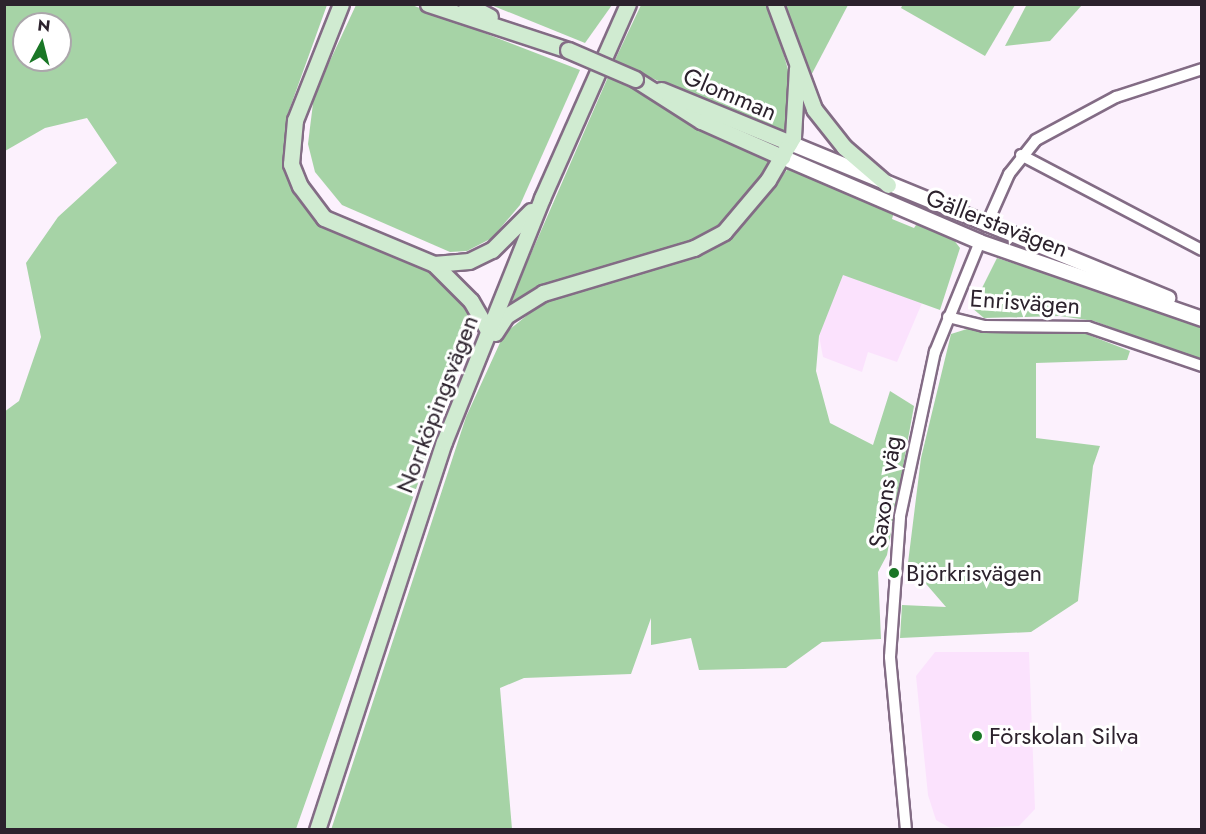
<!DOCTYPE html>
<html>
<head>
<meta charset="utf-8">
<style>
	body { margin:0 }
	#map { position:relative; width:1206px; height:834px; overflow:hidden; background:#fcf1fd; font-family:Jost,sans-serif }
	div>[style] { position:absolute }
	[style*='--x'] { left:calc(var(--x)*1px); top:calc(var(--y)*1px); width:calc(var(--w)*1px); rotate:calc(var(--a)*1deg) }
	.built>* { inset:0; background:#fbe2fd }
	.green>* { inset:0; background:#a6d3a6 }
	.roads { filter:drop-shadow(2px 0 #836c85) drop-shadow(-2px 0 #836c85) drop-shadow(0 2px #836c85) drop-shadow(0 -2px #836c85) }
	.minor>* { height:10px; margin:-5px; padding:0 5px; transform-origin:5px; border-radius:5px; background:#fff }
	.tertiary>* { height:14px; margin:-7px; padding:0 7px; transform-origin:7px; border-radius:7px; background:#fff }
	.secondary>* { height:15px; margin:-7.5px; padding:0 7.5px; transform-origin:7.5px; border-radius:7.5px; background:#d0ebd1 }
	.bridges { filter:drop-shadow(2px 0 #836c85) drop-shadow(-2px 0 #836c85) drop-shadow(0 2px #836c85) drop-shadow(0 -2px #836c85) }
	.secondary-bridge>* { height:15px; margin:-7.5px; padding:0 7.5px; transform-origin:7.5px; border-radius:7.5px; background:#d0ebd1 }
	.dots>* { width:16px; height:16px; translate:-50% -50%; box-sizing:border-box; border:3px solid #fff; border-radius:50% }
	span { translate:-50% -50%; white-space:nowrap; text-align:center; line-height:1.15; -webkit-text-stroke:6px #fff; paint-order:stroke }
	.street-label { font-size:24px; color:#2c222d }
	.poi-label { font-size:24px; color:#2c222d }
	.left { translate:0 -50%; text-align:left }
	.frame { position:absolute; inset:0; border:6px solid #2c222d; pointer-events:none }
	.north { position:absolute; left:12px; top:12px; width:60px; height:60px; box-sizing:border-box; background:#fff; border:2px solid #aba7ab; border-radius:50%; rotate:7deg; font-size:16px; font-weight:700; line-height:24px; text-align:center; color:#2c222d }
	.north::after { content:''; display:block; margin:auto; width:21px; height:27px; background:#1a7726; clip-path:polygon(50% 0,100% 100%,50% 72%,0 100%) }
</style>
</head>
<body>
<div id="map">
	<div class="built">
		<i style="clip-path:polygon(842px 274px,922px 303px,897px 362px,868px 352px,862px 372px,823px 357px,819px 336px)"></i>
		<i style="clip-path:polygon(935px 652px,1029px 652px,1035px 809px,1019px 826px,952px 829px,936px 820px,928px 795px,916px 676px)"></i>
	</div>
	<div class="green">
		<i style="clip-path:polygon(903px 4px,1015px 4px,1015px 5px,985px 56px,901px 8px)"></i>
		<i style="clip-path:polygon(1027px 4px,1082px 4px,1082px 5px,1050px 41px,1005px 46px)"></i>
		<i style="clip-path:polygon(evenodd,5px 5px,327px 5px,287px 116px,289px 180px,303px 206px,327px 228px,421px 268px,458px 292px,476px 319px,296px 829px,5px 829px,4px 412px,19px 401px,41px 337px,26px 263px,58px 217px,117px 163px,87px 118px,45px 128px,5px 151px,5px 5px,24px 24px,60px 24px,60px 60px,24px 60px,24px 24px)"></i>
		<i style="clip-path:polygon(356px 5px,412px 5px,580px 70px,520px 205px,492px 238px,467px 251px,450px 252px,342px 205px,315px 172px,308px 144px,314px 95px)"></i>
		<i style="clip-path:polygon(491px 5px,612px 5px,585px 43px)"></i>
		<i style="clip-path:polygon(641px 5px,770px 5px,790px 77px,785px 135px,614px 62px)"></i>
		<i style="clip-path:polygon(777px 5px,848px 5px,805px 87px)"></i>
		<i style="clip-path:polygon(608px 77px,773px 157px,771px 165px,720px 226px,689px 243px,551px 282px,510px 302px)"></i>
		<i style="clip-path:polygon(788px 169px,804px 170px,894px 212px,892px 219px,914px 228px,918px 222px,950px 235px,960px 248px,940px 310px,843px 275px,819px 336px,816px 371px,830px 423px,873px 445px,890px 391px,914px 406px,887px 555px,878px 572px,881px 639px,822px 642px,786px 668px,699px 670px,691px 638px,651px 645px,651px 618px,631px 674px,524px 678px,500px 688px,512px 829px,331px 830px,466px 417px,504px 334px,546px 300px,713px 248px,729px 239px)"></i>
		<i style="clip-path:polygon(997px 258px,1201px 323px,1201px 361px,1094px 321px,1060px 316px,984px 318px,972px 308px)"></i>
		<i style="clip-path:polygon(967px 329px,1081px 332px,1130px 351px,1127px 360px,1036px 363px,1036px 438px,1100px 446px,1093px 466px,1078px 601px,1031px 632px,900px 638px,902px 605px,946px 607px,908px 563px,921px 458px,951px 334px)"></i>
	</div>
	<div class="roads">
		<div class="minor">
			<i style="--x:1021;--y:155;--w:204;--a:27.7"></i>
			<i style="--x:986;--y:226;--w:57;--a:-66.1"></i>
			<i style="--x:1009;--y:174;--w:43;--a:-51.5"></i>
			<i style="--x:1036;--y:140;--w:91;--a:-28.3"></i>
			<i style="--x:1116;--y:97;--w:90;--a:-18"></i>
			<i style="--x:948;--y:317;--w:37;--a:14"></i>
			<i style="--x:984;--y:326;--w:104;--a:0.6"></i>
			<i style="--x:1088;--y:327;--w:120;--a:18.9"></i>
			<i style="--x:906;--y:830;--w:174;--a:-95.3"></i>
			<i style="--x:890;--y:657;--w:141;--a:-85.9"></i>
			<i style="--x:900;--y:516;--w:168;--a:-78"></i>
			<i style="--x:935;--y:352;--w:119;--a:-67.8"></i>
		</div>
		<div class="tertiary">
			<i style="--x:790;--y:143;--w:409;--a:22.3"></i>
			<i style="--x:782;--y:157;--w:215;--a:23.2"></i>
			<i style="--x:980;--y:242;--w:235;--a:19.1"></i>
		</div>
		<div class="secondary">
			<i style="--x:341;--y:4;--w:125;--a:111.6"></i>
			<i style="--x:295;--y:120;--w:44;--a:95.2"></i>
			<i style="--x:291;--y:164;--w:24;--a:68"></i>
			<i style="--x:300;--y:186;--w:40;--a:53"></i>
			<i style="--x:324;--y:218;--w:119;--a:22.7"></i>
			<i style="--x:434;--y:264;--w:52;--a:45"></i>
			<i style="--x:471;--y:301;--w:36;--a:60"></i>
			<i style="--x:428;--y:4;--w:147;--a:18.2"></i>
			<i style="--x:466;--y:4;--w:27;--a:28"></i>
			<i style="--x:775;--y:4;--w:112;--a:69.6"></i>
			<i style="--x:814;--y:109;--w:48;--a:51.7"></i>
			<i style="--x:844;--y:147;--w:58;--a:40.8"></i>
			<i style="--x:635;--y:79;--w:78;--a:32.5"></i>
			<i style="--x:701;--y:121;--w:89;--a:24"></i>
			<i style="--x:661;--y:90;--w:139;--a:22.3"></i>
			<i style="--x:434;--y:264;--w:35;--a:-5"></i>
			<i style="--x:469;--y:261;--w:25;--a:-26"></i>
			<i style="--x:492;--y:250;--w:55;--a:-45"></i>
			<i style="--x:495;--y:333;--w:20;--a:-57"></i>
			<i style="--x:506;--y:316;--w:44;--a:-31.9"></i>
			<i style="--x:543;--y:293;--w:158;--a:-16.6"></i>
			<i style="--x:694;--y:248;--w:34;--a:-28"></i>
			<i style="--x:724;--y:232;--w:68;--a:-49.8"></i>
			<i style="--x:768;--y:180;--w:50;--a:-59.8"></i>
			<i style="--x:793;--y:137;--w:69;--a:-86.7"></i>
			<i style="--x:317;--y:830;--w:408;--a:-71.9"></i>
			<i style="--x:444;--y:442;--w:263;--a:-68.1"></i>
			<i style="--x:542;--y:198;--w:212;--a:-66.1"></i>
		</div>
	</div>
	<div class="bridges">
		<div class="secondary-bridge">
			<i style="--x:568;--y:50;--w:73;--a:23.4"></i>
		</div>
	</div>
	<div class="dots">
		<i style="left:894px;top:573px;background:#1a7726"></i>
		<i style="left:977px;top:736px;background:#1a7726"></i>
	</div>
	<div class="street-label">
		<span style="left:730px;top:94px;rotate:23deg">Glomman</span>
		<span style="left:997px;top:223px;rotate:21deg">Gällerstavägen</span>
		<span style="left:1025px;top:302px;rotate:4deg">Enrisvägen</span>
		<span style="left:437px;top:404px;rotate:-69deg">Norrköpingsvägen</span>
		<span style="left:885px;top:492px;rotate:-82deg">Saxons väg</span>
	</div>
	<div class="poi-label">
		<span class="left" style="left:906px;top:573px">Björkrisvägen</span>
		<span class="left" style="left:989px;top:736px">Förskolan Silva</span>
	</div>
	<div class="frame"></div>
	<div class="north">N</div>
</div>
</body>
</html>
